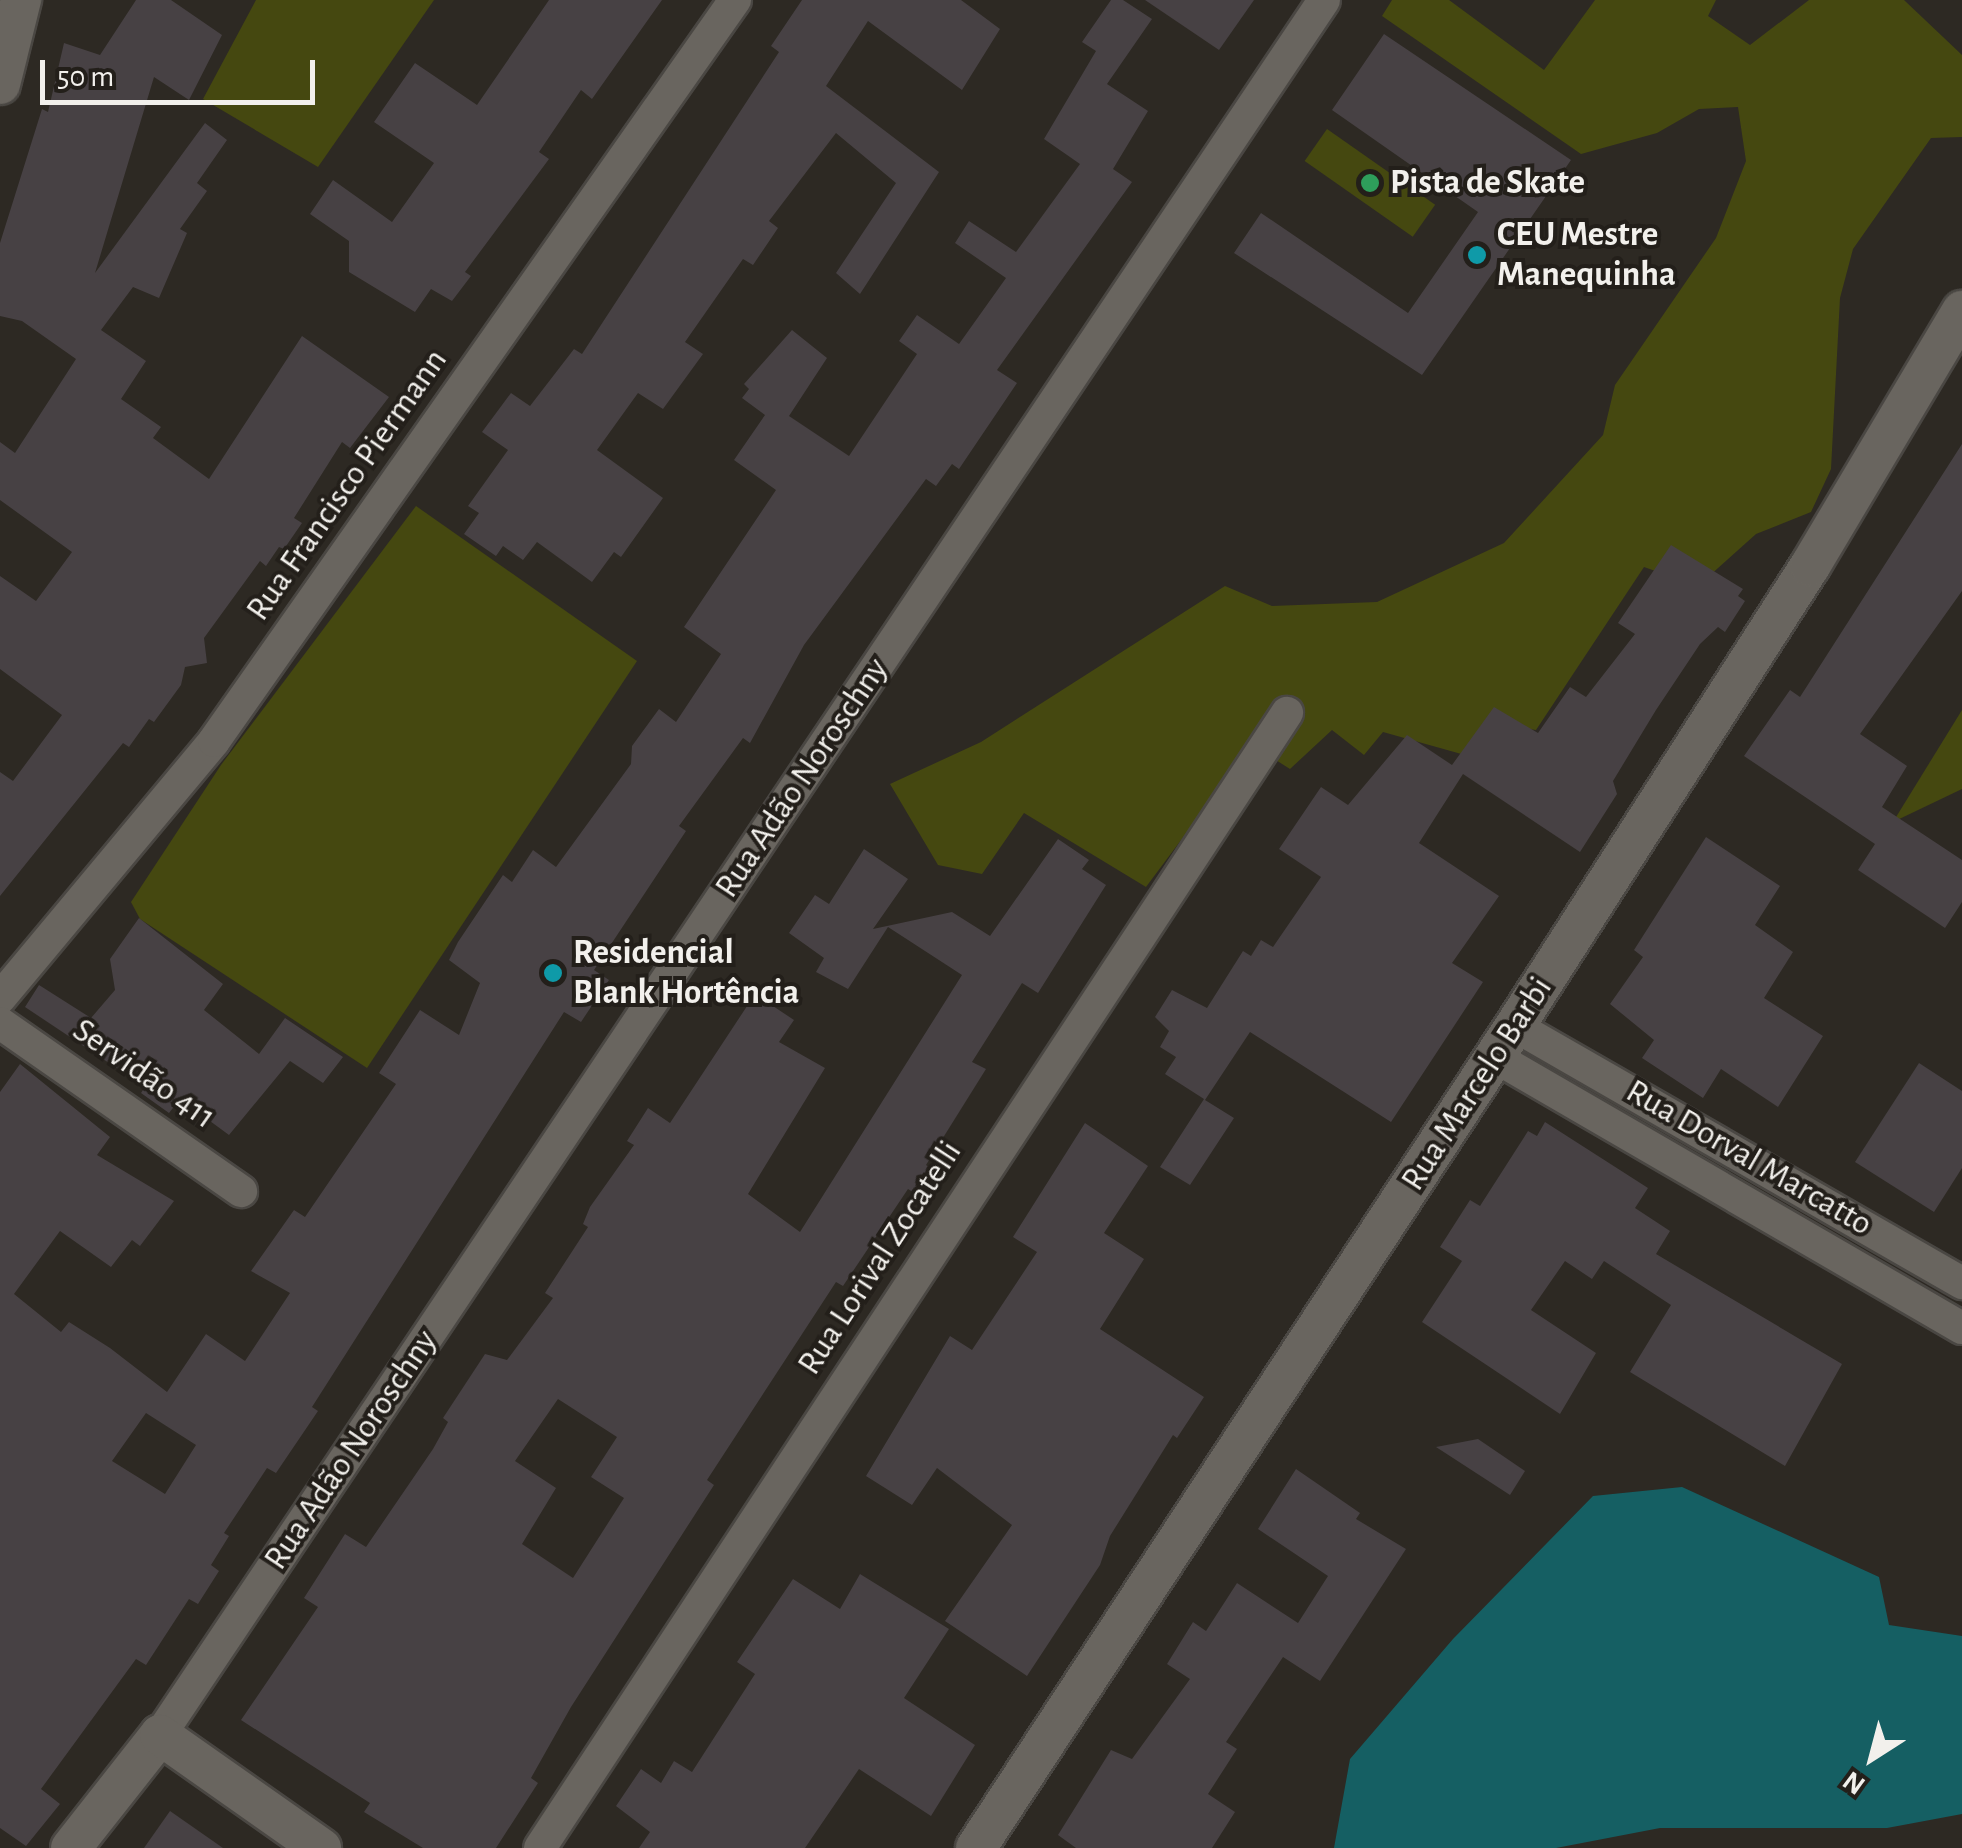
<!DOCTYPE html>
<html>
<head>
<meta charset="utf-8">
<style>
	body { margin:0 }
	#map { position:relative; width:1962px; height:1848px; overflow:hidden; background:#2d2923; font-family:"Alegreya Sans",sans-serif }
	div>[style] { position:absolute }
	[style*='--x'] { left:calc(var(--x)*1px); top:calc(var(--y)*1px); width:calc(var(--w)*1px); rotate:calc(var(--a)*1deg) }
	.green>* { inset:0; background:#454810; transform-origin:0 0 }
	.water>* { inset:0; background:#155f63 }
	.building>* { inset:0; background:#474144 }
	.roads { filter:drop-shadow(2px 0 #4a4743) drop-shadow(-2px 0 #4a4743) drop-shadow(0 2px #4a4743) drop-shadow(0 -2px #4a4743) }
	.minor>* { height:32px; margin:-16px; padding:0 16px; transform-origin:16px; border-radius:16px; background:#69655f }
	.tertiary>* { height:40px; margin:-20px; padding:0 20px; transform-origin:20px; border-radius:20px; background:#69655f }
	.dots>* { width:28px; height:28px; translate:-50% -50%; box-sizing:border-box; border:5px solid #231f1a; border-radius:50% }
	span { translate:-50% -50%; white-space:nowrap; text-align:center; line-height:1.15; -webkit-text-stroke:8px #231f1a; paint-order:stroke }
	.poi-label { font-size:35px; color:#f2f0ec; font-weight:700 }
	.left { translate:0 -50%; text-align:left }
	.street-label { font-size:35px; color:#f2f0ec }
	.north { position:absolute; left:1822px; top:1708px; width:100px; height:100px; -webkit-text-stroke:8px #231f1a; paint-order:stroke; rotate:216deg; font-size:28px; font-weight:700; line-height:40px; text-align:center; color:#f2f0ec }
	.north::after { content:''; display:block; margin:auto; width:35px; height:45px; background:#f2f0ec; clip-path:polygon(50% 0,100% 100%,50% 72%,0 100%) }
	.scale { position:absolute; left:40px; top:60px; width:275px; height:45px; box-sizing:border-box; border:5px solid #f2f0ec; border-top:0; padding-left:12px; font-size:30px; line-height:35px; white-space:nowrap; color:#f2f0ec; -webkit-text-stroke:8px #231f1a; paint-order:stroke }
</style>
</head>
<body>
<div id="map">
	<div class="green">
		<i style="clip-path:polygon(256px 0,434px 0,318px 167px,203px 99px)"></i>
		<i style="clip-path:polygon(1392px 0,1449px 0,1544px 70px,1595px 0,1716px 0,1708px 16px,1750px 45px,1809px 0,1904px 0,1962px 55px,1962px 137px,1931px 138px,1853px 249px,1840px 298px,1831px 469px,1811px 512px,1756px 534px,1698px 586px,1644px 567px,1536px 730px,1495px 724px,1472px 757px,1383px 732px,1364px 755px,1332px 730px,1290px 769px,1252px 745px,1146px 887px,1024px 813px,982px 874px,938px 865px,890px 784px,981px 742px,1225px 586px,1272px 606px,1377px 602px,1504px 543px,1603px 435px,1615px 385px,1716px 238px,1746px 161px,1738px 107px,1699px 109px,1657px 133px,1581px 154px,1382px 16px)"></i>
		<i style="left:1327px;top:129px;width:132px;height:39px;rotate:35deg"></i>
		<i style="clip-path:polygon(416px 506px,637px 661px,367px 1068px,140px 919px,131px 902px,221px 765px)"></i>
		<i style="clip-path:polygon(1962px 710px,1962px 789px,1893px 822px)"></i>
	</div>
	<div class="water">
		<i style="clip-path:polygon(1682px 1487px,1879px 1577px,1889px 1625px,1962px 1636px,1962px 1814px,1887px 1828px,1660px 1828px,1556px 1848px,1334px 1848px,1350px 1759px,1453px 1639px,1593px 1496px)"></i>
	</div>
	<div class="building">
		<i style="clip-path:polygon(136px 0,171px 0,222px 35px,189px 100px,154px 77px,95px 273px,205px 123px,227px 140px,197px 183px,207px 191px,180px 229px,187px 233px,159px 298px,133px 287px,101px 330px,146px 361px,121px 399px,161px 427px,153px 438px,209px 479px,302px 336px,389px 397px,350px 448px,342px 442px,294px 518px,302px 523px,284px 549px,279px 547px,266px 566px,260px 561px,204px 638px,207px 663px,185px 667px,181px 685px,154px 722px,149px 719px,129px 747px,123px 743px,0 896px,0 772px,13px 781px,62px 715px,0 669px,0 576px,36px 601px,72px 552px,0 500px,0 442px,15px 453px,76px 359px,22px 321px,0 316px,0 243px,42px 109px,48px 112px,64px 43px,100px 55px)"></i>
		<i style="clip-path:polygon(549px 0,662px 0,592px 99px,581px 90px,539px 152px,549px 159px,465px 272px,471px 276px,452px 301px,431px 289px,415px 312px,349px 272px,349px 241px,310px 214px,333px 180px,392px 222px,434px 163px,374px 122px,415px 63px,477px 105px)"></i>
		<i style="clip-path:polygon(802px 0,961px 0,1000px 29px,962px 90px,868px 21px,826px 86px,939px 172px,860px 294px,836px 273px,896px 183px,836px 133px,769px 221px,778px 228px,753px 265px,743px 259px,685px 342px,703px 354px,663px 409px,638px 393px,597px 450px,663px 498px,621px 557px,614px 552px,592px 582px,537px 542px,523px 560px,503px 546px,496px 556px,464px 534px,479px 513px,468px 506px,508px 450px,482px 432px,511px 393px,530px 406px,574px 349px,582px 354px,779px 52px,771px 46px)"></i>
		<i style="clip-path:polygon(evenodd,1111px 0,1123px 0,1152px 19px,1107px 84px,1148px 111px,1113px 169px,1132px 182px,997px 370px,1017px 383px,959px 469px,952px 464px,936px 486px,926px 479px,804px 645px,750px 743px,743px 738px,679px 826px,686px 831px,594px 970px,609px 980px,581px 1022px,564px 1012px,312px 1407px,318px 1411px,276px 1473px,267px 1468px,224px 1533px,229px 1536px,211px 1565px,219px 1571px,198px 1604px,189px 1599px,146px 1665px,136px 1659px,41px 1789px,60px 1804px,26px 1846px,0 1828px,0 1092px,20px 1064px,110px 1137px,97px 1155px,174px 1201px,140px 1246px,132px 1240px,111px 1267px,60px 1231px,14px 1294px,61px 1332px,69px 1322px,110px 1348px,167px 1392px,206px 1334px,245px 1361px,290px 1293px,251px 1271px,294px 1210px,305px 1217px,396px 1084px,379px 1073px,420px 1010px,459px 1035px,480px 983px,449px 960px,458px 942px,503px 875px,512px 882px,533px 850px,556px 867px,631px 764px,632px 746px,659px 709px,676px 722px,721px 654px,684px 627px,776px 490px,734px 460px,765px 415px,742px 398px,749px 389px,744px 384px,792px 330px,827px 358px,789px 416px,849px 456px,917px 354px,899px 341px,917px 315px,959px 344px,1006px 278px,955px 243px,969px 221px,1016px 252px,1080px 164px,1044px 139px,1096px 51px,1082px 42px,1111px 0,146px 1413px,196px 1445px,165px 1494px,112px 1461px,146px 1413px)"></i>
		<i style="clip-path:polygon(1145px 0,1254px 0,1219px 50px)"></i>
		<i style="clip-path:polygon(1384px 34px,1571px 160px,1422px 375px,1234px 253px,1261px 213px,1408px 313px,1478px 212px,1332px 110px)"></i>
		<i style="clip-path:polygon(1962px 444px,1962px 591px,1860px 734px,1907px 766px,1882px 807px,1962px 860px,1962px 902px,1945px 928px,1858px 870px,1875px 844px,1744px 756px,1790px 690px,1800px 697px)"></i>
		<i style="clip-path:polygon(1671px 545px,1743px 589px,1738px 596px,1745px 601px,1725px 632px,1718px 627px,1700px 644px,1656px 710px,1613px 781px,1617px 794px,1580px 852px,1463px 774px,1419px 843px,1499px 896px,1452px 963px,1483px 982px,1391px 1122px,1250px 1032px,1205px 1100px,1234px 1118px,1190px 1185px,1160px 1167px,1204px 1099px,1165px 1074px,1176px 1057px,1160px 1047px,1169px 1031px,1155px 1017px,1172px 990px,1207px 1008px,1243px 951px,1251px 956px,1261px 940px,1273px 947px,1321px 877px,1279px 849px,1321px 787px,1348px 805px,1407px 735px,1452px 765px,1494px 707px,1538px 733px,1570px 687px,1586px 697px,1635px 634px,1618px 623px)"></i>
		<i style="clip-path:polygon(1706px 837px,1780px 886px,1755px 925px,1793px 952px,1764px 998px,1823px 1036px,1778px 1107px,1721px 1069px,1703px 1098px,1642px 1058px,1654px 1040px,1610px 1004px,1643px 957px,1634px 950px)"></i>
		<i style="clip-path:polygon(evenodd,1058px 839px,1089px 860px,1082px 869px,1106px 885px,1038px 993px,1022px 983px,972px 1062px,986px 1069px,926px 1165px,932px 1169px,916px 1194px,908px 1189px,843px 1286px,836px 1282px,707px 1480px,714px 1485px,571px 1707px,531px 1778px,538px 1783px,496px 1848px,423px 1848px,364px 1812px,370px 1803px,241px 1720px,318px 1607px,304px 1598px,345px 1534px,366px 1547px,433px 1449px,448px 1422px,443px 1418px,485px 1354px,507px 1360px,553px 1298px,545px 1293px,588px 1227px,583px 1224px,590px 1207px,634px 1145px,627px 1141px,648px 1108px,670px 1123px,755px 994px,794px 1020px,779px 1042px,825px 1068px,748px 1194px,800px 1232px,962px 975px,888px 927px,848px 989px,816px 972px,824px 958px,789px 933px,815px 895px,829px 904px,864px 849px,908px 879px,873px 929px,952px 912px,990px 936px,1058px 839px,558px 1399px,617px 1437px,591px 1477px,624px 1498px,573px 1578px,522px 1544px,556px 1488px,515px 1461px,558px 1399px)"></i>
		<i style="clip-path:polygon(139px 918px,223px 984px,204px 1010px,259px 1054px,285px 1018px,343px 1057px,323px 1083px,290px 1061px,229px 1135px,180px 1099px,169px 1113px,141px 1093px,145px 1087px,25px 1007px,39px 985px,91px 1018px,115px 990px,110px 959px)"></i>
		<i style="clip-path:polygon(1919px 1063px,1962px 1091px,1962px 1168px,1934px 1212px,1855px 1162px)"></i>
		<i style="clip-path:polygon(1545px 1122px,1648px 1188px,1635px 1208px,1670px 1231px,1656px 1254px,1842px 1364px,1785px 1466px,1630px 1372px,1671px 1305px,1604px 1261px,1592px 1279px,1565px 1261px,1531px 1310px,1596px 1353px,1560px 1414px,1422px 1322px,1462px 1261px,1440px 1247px,1470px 1200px,1480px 1206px,1528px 1131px,1537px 1136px)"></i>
		<i style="clip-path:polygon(1085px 1123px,1148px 1166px,1104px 1233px,1144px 1259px,1100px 1329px,1204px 1397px,1177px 1438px,1173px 1435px,1110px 1536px,1100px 1565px,1027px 1676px,945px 1621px,1012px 1525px,937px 1468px,912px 1505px,866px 1476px,950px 1336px,972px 1350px,1037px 1252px,1013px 1237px)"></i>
		<i style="clip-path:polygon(1478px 1439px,1525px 1471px,1510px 1495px,1436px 1447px)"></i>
		<i style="clip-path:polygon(1296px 1469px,1360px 1513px,1356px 1519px,1406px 1549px,1320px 1681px,1283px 1657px,1226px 1742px,1237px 1749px,1208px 1794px,1235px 1812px,1212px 1848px,1076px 1848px,1058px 1835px,1111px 1750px,1132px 1759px,1190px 1679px,1167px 1664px,1193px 1622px,1206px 1631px,1237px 1583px,1298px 1623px,1328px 1576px,1258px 1529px)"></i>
		<i style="clip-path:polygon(860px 1574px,949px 1629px,904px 1698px,975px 1745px,931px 1816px,859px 1769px,805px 1848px,639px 1848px,650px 1832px,616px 1806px,641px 1769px,661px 1783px,674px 1761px,692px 1772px,755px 1674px,737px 1662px,793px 1579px,840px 1609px)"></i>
		<i style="clip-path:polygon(170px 1811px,223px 1848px,144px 1848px)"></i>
	</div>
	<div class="roads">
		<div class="minor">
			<i style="--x:0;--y:998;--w:334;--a:-50.2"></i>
			<i style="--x:214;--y:741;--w:906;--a:-54.89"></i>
			<i style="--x:0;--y:1023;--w:294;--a:34.9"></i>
			<i style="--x:1515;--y:1026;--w:516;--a:29.9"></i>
			<i style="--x:1495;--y:1057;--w:540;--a:30.13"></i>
			<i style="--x:160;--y:1735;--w:2089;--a:-56.14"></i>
			<i style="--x:540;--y:1848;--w:1359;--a:-56.65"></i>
		</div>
		<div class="tertiary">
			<i style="--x:0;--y:84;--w:87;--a:-76"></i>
			<i style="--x:71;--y:1848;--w:144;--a:-51.8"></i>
			<i style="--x:160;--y:1735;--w:197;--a:35.1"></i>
			<i style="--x:976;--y:1848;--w:983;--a:-56.75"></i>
			<i style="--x:1515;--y:1026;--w:546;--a:-57.33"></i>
			<i style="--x:1810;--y:566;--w:297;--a:-59.2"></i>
		</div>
	</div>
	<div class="dots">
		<i style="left:1370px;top:183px;background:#2e9e5b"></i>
		<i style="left:1477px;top:255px;background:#0f9aa8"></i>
		<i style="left:553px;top:973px;background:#0f9aa8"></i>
	</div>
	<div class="poi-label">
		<span class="left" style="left:1390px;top:183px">Pista de Skate</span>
		<span class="left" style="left:1497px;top:255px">CEU Mestre<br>Manequinha</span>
		<span class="left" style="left:573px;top:973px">Residencial<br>Blank Hortência</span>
	</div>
	<div class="street-label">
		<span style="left:347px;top:485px;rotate:-55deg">Rua Francisco Piermann</span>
		<span style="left:802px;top:778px;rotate:-56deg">Rua Adão Noroschny</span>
		<span style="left:144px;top:1074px;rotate:35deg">Servidão 411</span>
		<span style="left:1477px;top:1084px;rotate:-57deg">Rua Marcelo Barbi</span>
		<span style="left:1749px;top:1158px;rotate:30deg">Rua Dorval Marcatto</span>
		<span style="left:880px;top:1258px;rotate:-57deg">Rua Lorival Zocatelli</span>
		<span style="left:351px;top:1450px;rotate:-56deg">Rua Adão Noroschny</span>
	</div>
	<div class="north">N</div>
	<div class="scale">50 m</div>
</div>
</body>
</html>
